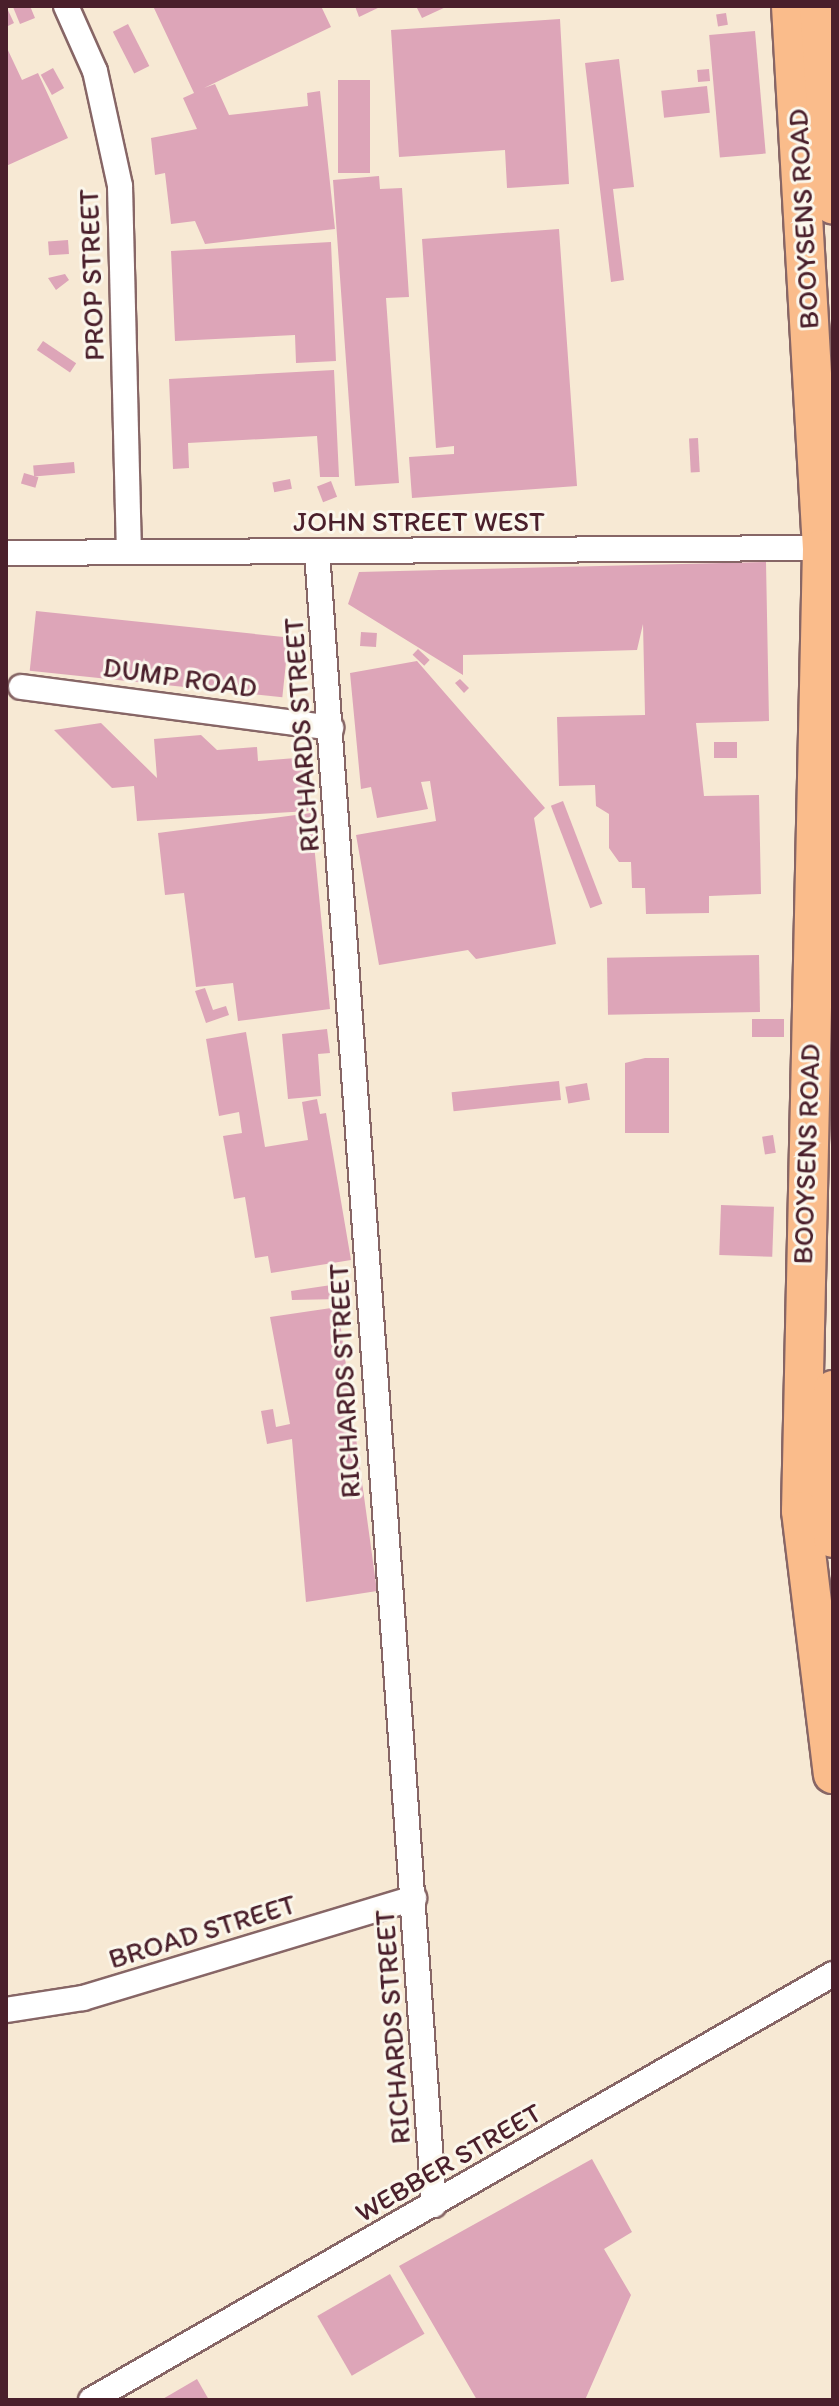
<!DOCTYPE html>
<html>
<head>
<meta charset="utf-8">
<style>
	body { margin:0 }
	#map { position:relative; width:839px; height:2406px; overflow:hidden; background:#f7e9d4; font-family:Itim,sans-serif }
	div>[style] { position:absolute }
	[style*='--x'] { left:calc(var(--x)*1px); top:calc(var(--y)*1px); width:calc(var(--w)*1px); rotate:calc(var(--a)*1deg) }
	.building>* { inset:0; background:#dda5b8; transform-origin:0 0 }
	.roads { filter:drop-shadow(2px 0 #876666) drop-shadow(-2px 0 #876666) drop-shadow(0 2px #876666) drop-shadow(0 -2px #876666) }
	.minor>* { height:24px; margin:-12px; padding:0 12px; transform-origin:12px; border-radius:12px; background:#fff }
	.primary>* { height:38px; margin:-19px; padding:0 19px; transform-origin:19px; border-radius:19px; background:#fabc8b }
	span { translate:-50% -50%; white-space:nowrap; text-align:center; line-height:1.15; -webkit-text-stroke:6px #fbf7ec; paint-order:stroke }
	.street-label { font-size:28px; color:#4a1f2b }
	.frame { position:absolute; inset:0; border:8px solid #4a1f2b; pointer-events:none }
</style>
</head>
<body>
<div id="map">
	<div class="building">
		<i style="clip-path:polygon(6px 6px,14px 23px,6px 27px)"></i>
		<i style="clip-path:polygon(30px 6px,35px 18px,20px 24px,13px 7px)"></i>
		<i style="clip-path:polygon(153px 6px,321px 6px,331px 27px,204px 88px,215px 84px,229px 115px,308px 106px,307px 93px,320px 91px,335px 229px,205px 244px,195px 221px,171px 224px,165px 173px,155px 175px,151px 138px,197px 129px,183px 98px,194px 93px)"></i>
		<i style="clip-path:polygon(355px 6px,382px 6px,359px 17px)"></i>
		<i style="clip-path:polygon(416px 6px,448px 6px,422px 18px)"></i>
		<i style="left:726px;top:13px;width:12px;height:10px;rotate:81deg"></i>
		<i style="clip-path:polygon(560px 19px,569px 184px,507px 188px,505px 150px,399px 157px,391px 30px)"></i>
		<i style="left:128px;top:24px;width:47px;height:17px;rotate:63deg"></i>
		<i style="left:755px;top:31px;width:123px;height:46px;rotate:85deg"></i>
		<i style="clip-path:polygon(6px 46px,22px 80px,38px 73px,68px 138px,6px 166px)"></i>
		<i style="clip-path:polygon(619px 59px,634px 187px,613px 189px,624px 280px,611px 282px,585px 63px)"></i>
		<i style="left:53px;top:68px;width:23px;height:14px;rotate:61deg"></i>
		<i style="left:709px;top:69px;width:12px;height:12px;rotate:85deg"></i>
		<i style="left:338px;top:80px;width:32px;height:93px"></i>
		<i style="left:707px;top:86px;width:27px;height:46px;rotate:84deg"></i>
		<i style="clip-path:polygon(379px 176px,380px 189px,402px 188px,409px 297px,386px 298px,399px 483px,355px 486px,333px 180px)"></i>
		<i style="clip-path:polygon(559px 229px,577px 486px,412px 498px,409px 457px,454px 454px,454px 446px,436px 448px,422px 239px)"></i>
		<i style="left:68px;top:240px;width:14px;height:20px;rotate:86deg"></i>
		<i style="clip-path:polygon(331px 242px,336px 361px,296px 363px,295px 335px,175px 341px,171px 251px)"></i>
		<i style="clip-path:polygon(65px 274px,69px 280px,56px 290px,48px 278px)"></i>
		<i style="left:43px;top:341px;width:40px;height:11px;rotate:34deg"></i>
		<i style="clip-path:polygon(334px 370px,339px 477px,320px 477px,317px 436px,188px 443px,189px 468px,173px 469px,169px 379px)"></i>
		<i style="left:698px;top:438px;width:34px;height:9px;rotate:87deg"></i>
		<i style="left:74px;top:462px;width:11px;height:41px;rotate:85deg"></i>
		<i style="left:24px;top:473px;width:15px;height:11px;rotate:16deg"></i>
		<i style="left:290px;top:479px;width:10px;height:18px;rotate:79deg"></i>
		<i style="left:331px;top:481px;width:17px;height:15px;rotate:69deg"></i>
		<i style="clip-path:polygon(766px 562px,769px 721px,696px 723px,704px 796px,759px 795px,761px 894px,709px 896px,709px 913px,646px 914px,645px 888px,632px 888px,631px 862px,619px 862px,609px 848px,609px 814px,596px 806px,595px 785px,559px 786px,557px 717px,645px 715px,643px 624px,637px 650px,463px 655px,463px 675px,348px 604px,359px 572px)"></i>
		<i style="left:36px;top:611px;width:254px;height:60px;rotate:6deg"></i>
		<i style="left:361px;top:632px;width:16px;height:14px;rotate:4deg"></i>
		<i style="left:418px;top:649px;width:16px;height:8px;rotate:43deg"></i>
		<i style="clip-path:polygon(417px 661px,545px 808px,534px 818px,556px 944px,476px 959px,468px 950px,379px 965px,356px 835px,436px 821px,430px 781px,421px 782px,428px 809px,377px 818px,371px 787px,361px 789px,350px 673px)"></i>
		<i style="clip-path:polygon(460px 679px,469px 688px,464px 693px,455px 683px)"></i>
		<i style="clip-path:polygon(101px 723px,157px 778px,154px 739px,201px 735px,217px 750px,257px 747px,258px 761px,296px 758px,306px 769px,309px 811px,137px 821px,134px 786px,112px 788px,54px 730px)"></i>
		<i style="left:714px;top:742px;width:23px;height:16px"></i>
		<i style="left:563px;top:801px;width:110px;height:13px;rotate:69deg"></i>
		<i style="clip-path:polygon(311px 813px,330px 1009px,238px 1021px,233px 983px,196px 987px,184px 893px,165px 895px,158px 833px)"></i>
		<i style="left:759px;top:955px;width:57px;height:152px;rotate:89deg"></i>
		<i style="clip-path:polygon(205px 988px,213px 1010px,226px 1006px,229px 1015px,206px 1023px,195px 991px)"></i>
		<i style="left:752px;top:1019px;width:32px;height:18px"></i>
		<i style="clip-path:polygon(327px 1029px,330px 1053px,318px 1054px,321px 1096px,288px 1099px,282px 1034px)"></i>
		<i style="clip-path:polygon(246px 1032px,265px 1147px,308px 1140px,302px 1102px,317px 1099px,320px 1114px,326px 1113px,351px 1260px,271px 1273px,268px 1256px,255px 1258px,245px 1197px,234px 1199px,223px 1136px,242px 1133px,239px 1112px,219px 1116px,206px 1039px)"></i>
		<i style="clip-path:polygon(645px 1058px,669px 1058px,669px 1133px,625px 1133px,625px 1063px)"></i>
		<i style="left:559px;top:1081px;width:19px;height:108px;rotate:84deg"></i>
		<i style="left:587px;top:1083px;width:17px;height:22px;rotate:80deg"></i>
		<i style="left:773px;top:1135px;width:18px;height:11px;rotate:81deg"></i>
		<i style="left:721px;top:1205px;width:53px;height:50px;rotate:2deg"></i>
		<i style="clip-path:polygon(338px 1284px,340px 1299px,292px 1300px,291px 1291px)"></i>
		<i style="clip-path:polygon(338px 1307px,377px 1591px,306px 1602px,292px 1439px,267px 1444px,261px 1411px,273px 1409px,276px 1427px,290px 1424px,270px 1317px)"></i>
		<i style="clip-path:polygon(592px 2159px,632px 2232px,604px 2249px,631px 2295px,585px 2400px,477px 2400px,399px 2266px)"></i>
		<i style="left:390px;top:2274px;width:69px;height:84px;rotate:60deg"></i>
		<i style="clip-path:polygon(197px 2379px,209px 2400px,161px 2400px)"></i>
	</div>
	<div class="roads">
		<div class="minor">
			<i style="--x:66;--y:6;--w:71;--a:66"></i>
			<i style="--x:95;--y:71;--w:118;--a:77.7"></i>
			<i style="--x:120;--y:186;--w:366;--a:88.6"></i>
			<i style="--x:317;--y:552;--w:1657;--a:85.95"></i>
			<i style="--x:6;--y:553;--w:827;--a:-0.35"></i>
			<i style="--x:21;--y:687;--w:313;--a:7.5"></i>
			<i style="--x:6;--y:2010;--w:78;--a:-8.9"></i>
			<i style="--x:83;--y:1998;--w:346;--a:-16.8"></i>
			<i style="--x:91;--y:2400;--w:856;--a:-29.86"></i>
		</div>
		<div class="primary">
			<i style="--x:791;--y:6;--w:544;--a:86.73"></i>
			<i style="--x:822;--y:549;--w:962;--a:91.25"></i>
			<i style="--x:801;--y:1511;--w:265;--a:83.1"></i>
			<i style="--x:819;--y:6;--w:199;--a:86"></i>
			<i style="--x:833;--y:1390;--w:148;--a:90"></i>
		</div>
	</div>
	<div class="street-label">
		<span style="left:803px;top:219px;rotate:-93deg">BOOYSENS ROAD</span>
		<span style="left:91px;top:275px;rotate:-92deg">PROP STREET</span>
		<span style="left:419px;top:521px">JOHN STREET WEST</span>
		<span style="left:180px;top:677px;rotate:8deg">DUMP ROAD</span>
		<span style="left:301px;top:735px;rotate:-94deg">RICHARDS STREET</span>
		<span style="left:806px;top:1154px;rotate:-88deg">BOOYSENS ROAD</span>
		<span style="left:344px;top:1381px;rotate:-93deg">RICHARDS STREET</span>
		<span style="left:202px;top:1931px;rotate:-17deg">BROAD STREET</span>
		<span style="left:392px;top:2027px;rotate:-94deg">RICHARDS STREET</span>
		<span style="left:448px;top:2162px;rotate:-30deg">WEBBER STREET</span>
	</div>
	<div class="frame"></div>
</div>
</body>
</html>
